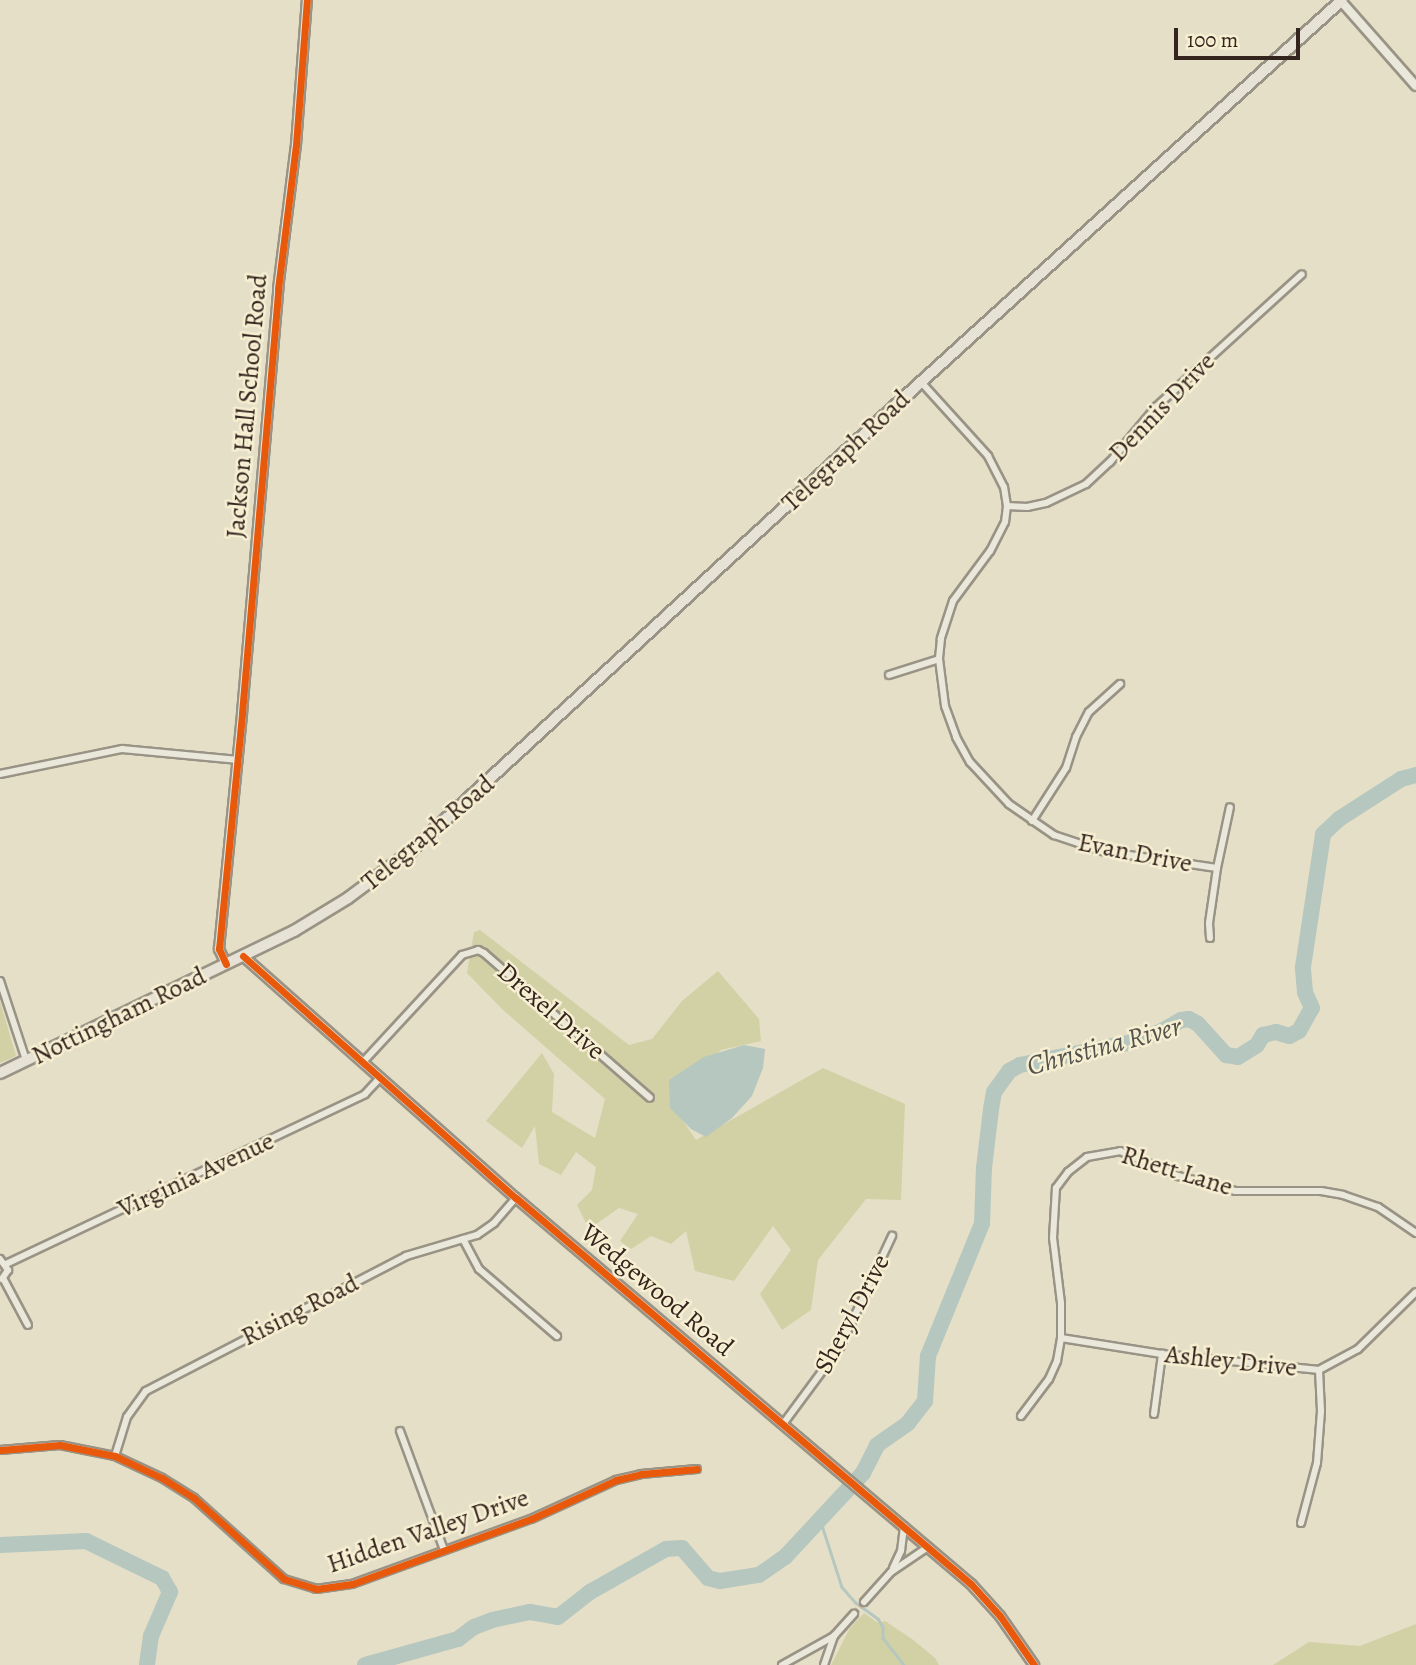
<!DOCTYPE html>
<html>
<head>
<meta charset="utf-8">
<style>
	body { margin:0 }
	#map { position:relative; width:1416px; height:1665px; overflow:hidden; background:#e5dfc7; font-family:Alegreya,serif }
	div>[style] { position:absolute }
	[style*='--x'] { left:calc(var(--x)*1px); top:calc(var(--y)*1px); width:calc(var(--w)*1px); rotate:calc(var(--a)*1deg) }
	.green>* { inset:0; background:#d2d0a5 }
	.water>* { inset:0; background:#b5c7bf }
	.stream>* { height:2.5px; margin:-1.25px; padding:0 1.25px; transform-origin:1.25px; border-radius:1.25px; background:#b5c7bf }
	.river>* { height:16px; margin:-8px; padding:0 8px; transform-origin:8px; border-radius:8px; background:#b5c7bf }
	.minor-tunnel>* { height:6px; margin-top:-3px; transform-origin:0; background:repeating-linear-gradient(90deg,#c2baa5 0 6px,transparent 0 9px) }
	.roads { filter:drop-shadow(2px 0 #999385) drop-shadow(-2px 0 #999385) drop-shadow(0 2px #999385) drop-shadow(0 -2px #999385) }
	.minor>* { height:6px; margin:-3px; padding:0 3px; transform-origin:3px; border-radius:3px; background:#eae7db }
	.tertiary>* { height:8px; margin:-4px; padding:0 4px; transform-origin:4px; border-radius:4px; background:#eae7db }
	.primary>* { height:10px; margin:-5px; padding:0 5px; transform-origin:5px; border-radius:5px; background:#e6e2d5 }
	.cycleway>* { height:7px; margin:-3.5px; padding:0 3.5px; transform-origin:3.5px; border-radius:3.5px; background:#e8590c }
	span { translate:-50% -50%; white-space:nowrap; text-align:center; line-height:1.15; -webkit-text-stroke:5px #f7efd2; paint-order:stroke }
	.street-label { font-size:26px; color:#34241e }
	.water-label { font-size:28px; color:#54524d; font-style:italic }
	.scale { position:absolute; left:1174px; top:28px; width:126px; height:32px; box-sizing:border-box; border:4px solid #34241e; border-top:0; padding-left:9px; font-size:21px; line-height:24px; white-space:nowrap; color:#34241e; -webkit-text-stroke:5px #f7efd2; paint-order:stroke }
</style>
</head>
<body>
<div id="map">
	<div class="green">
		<i style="clip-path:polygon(480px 930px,629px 1045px,652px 1039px,682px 1001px,718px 971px,759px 1019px,761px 1041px,721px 1050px,670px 1102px,696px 1140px,823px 1068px,905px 1104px,901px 1200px,866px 1199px,818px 1260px,811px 1310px,782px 1330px,760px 1294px,791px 1250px,773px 1226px,734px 1281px,695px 1271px,686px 1231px,671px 1244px,651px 1236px,631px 1249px,620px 1241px,638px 1214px,619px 1208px,589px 1229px,577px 1205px,592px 1190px,596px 1167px,576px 1152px,561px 1175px,539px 1164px,535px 1126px,522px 1148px,486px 1121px,542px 1053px,554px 1074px,552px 1112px,595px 1138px,605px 1099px,502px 1009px,467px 973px,474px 932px)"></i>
		<i style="clip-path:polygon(0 1001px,16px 1056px,0 1063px)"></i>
		<i style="clip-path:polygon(864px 1613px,878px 1623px,885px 1621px,912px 1639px,935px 1658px,939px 1665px,831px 1665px,850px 1628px)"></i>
		<i style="clip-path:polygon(1416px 1624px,1416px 1665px,1273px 1665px,1309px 1642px,1360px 1646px)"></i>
	</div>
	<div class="water">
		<i style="clip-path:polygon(744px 1045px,765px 1049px,763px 1068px,752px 1096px,732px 1118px,706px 1137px,691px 1129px,670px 1108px,669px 1080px,704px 1057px)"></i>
	</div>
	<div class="stream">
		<i style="--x:820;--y:1519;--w:71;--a:72.1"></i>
		<i style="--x:842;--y:1587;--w:20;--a:49"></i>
		<i style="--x:855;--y:1602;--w:29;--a:36"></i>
		<i style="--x:878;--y:1619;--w:9;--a:58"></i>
		<i style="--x:883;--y:1627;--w:11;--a:90"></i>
		<i style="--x:883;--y:1638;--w:34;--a:52"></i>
	</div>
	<div class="river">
		<i style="--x:0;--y:1545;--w:86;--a:-2.7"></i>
		<i style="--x:86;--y:1541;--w:85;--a:26"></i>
		<i style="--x:162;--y:1578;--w:16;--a:60"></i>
		<i style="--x:170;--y:1592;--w:48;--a:113.4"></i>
		<i style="--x:151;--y:1636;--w:29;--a:98"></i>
		<i style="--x:365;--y:1665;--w:97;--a:-15.6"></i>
		<i style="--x:458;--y:1639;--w:20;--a:-37"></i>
		<i style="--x:474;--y:1627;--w:19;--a:-21"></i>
		<i style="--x:492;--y:1620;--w:39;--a:-12"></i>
		<i style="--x:530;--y:1612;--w:28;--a:10"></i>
		<i style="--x:558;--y:1617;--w:41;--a:-38"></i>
		<i style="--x:590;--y:1592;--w:87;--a:-29.5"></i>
		<i style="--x:666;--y:1549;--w:16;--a:-4"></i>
		<i style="--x:682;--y:1548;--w:40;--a:49"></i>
		<i style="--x:708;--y:1578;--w:12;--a:14"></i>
		<i style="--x:720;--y:1581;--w:39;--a:-9"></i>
		<i style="--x:759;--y:1575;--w:32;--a:-35"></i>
		<i style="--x:785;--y:1557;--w:115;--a:-47.1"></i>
		<i style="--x:863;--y:1473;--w:31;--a:-63"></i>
		<i style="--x:877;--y:1445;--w:38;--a:-35"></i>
		<i style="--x:908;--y:1423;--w:28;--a:-52"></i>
		<i style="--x:925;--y:1401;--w:45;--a:-86.2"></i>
		<i style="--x:928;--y:1356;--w:143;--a:-67.8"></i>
		<i style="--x:982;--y:1224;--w:56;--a:-88"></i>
		<i style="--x:984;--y:1168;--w:59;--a:-83.2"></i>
		<i style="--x:991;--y:1109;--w:17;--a:-80"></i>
		<i style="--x:994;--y:1092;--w:26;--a:-54"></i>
		<i style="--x:1009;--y:1071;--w:13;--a:-29"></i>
		<i style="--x:1020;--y:1065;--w:114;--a:-11.6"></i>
		<i style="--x:1132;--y:1042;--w:32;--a:-20"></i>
		<i style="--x:1162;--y:1031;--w:22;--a:-30"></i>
		<i style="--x:1181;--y:1020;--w:8;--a:-7"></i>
		<i style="--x:1189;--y:1019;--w:10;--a:29"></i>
		<i style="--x:1198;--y:1024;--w:42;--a:47.9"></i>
		<i style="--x:1226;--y:1055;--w:12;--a:9"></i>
		<i style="--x:1238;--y:1057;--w:22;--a:-32"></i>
		<i style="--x:1257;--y:1045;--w:12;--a:-59"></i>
		<i style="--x:1263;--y:1035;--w:13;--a:-13"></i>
		<i style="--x:1276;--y:1032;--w:14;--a:17"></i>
		<i style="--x:1289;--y:1036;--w:11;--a:-27"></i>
		<i style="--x:1299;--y:1031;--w:26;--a:-61"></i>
		<i style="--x:1312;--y:1008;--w:17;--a:-114"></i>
		<i style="--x:1305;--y:992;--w:25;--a:-95"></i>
		<i style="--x:1303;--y:967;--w:134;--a:-81.4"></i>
		<i style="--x:1323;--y:834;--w:22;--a:-43"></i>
		<i style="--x:1339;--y:819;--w:74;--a:-32.8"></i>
		<i style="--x:1401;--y:779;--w:16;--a:-15"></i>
	</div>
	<div class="minor-tunnel">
		<i style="--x:854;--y:1614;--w:16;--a:-50"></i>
	</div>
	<div class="roads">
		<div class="minor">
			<i style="--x:921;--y:382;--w:100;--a:47.8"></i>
			<i style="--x:988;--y:456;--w:35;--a:63"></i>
			<i style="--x:1004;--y:487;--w:19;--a:81"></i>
			<i style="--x:1007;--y:506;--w:16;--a:97"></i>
			<i style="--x:1005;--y:522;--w:33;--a:117"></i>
			<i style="--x:990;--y:551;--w:62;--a:126.5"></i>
			<i style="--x:953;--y:601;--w:40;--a:108"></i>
			<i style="--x:941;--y:639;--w:20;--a:96"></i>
			<i style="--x:939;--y:659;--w:47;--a:82.7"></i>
			<i style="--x:945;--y:706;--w:33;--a:70"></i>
			<i style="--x:956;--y:737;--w:29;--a:61"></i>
			<i style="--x:970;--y:762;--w:57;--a:47.1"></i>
			<i style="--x:1009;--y:804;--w:55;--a:34.6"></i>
			<i style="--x:1054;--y:835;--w:51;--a:18.4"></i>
			<i style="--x:1102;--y:851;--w:116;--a:8.4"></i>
			<i style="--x:1007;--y:506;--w:20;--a:3"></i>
			<i style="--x:1027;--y:507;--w:19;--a:-12"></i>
			<i style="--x:1046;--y:503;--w:44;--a:-25.4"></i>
			<i style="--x:1086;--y:484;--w:33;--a:-43"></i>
			<i style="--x:1110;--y:462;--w:72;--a:-50.1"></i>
			<i style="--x:1156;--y:407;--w:197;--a:-42.3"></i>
			<i style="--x:889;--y:675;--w:52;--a:-17.7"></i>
			<i style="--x:0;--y:774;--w:125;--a:-11.6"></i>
			<i style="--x:122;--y:749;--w:117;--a:5.4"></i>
			<i style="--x:1032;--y:821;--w:63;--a:-57.3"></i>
			<i style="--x:1066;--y:768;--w:33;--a:-72"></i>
			<i style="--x:1076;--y:737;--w:28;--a:-63"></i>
			<i style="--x:1089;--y:712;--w:42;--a:-42.1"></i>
			<i style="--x:1210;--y:938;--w:15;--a:-94"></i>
			<i style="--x:1209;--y:923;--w:56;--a:-81.7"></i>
			<i style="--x:1217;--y:868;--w:62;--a:-78"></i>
			<i style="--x:0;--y:981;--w:83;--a:71.8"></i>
			<i style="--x:363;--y:1062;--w:146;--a:-47.2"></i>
			<i style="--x:462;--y:955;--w:17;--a:-17"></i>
			<i style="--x:478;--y:950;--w:7;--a:27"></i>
			<i style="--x:484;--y:953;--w:220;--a:41.1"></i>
			<i style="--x:463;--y:1239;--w:34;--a:62"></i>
			<i style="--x:479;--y:1269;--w:103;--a:40.7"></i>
			<i style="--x:0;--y:1259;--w:14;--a:54"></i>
			<i style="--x:8;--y:1270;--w:11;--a:124"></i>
			<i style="--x:6;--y:1264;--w:397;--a:-25.3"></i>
			<i style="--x:365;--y:1094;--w:22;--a:-47"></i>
			<i style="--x:3;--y:1278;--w:53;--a:62"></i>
			<i style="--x:1061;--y:1338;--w:102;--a:9"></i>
			<i style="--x:1162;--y:1354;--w:158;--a:5.8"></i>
			<i style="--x:1319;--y:1370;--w:44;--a:-28.3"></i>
			<i style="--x:1358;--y:1349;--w:81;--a:-44.5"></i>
			<i style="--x:1154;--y:1414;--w:61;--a:-82.4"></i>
			<i style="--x:1021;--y:1416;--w:46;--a:-52.9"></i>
			<i style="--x:1049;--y:1379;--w:20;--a:-66"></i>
			<i style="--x:1057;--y:1361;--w:23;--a:-80"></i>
			<i style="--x:1061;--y:1338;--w:35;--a:-90"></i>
			<i style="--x:1061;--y:1303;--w:65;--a:-97"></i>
			<i style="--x:1053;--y:1238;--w:50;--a:-86.6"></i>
			<i style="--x:1056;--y:1188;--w:20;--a:-53"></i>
			<i style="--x:1068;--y:1172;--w:24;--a:-38"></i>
			<i style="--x:1087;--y:1157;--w:34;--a:-10"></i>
			<i style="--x:1120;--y:1151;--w:63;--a:23.3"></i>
			<i style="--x:1178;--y:1176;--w:59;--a:14.7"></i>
			<i style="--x:1235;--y:1191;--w:86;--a:0"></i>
			<i style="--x:1321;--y:1191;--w:22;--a:10"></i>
			<i style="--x:1343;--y:1195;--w:37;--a:19"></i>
			<i style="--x:1378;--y:1207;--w:46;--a:34.4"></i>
			<i style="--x:783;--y:1424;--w:96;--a:-53.5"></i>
			<i style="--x:840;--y:1347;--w:123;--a:-64.9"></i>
			<i style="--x:400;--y:1431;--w:127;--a:69.7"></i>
			<i style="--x:0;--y:1450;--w:60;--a:-4.8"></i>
			<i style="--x:60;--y:1445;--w:56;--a:11.3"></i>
			<i style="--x:115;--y:1456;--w:52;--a:25.1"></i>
			<i style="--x:162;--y:1478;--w:38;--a:32"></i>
			<i style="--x:194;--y:1498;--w:121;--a:42"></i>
			<i style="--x:284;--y:1579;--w:34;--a:17"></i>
			<i style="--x:316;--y:1589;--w:36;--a:-8"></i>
			<i style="--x:352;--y:1584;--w:190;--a:-20"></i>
			<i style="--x:531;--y:1519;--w:94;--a:-24.6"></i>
			<i style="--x:616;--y:1480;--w:26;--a:-13"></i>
			<i style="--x:641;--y:1474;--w:56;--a:-5.1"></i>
			<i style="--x:115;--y:1456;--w:41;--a:-72.9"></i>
			<i style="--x:127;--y:1417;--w:32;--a:-54"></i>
			<i style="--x:146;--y:1391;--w:293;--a:-27.4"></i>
			<i style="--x:406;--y:1256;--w:74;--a:-16.5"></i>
			<i style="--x:477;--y:1235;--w:21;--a:-35"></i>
			<i style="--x:494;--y:1223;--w:33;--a:-49"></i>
			<i style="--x:1301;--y:1523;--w:62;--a:-75.1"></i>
			<i style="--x:1317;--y:1463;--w:52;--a:-85.6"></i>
			<i style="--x:1321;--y:1411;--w:41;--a:-92.8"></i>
			<i style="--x:893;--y:1568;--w:19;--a:-65"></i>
			<i style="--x:901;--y:1551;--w:25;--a:-83"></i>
			<i style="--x:864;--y:1602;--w:40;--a:-48"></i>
			<i style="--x:891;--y:1572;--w:45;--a:-34"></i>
			<i style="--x:782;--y:1665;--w:60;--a:-29.1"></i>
			<i style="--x:824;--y:1665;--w:31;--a:-71"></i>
			<i style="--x:834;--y:1636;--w:30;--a:-48"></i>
		</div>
		<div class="tertiary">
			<i style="--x:1341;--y:1;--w:113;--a:48.6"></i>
			<i style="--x:243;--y:956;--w:365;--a:41.6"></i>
			<i style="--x:516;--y:1198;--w:597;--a:40.31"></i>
			<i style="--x:971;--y:1584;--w:43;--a:47.8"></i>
			<i style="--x:1000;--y:1616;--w:60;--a:55.2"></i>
			<i style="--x:226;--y:964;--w:17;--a:-115"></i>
			<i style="--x:219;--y:949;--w:237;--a:-84.4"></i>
			<i style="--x:242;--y:713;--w:426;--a:-85.1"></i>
			<i style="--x:278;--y:289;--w:145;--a:-82.9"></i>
			<i style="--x:296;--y:145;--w:145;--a:-85.7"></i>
		</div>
		<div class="primary">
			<i style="--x:0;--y:1073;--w:326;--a:-25.8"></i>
			<i style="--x:294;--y:931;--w:63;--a:-31.4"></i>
			<i style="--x:348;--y:898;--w:77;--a:-36.6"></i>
			<i style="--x:410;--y:852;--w:694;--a:-42.61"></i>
			<i style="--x:921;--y:382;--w:568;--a:-42.22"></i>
		</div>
	</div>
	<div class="cycleway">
		<i style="--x:243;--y:956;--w:365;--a:41.6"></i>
		<i style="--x:516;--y:1198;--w:597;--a:40.31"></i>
		<i style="--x:971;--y:1584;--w:43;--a:47.8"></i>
		<i style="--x:1000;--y:1616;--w:60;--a:55.2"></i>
		<i style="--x:226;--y:964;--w:17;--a:-115"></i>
		<i style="--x:219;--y:949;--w:237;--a:-84.4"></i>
		<i style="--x:242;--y:713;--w:426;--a:-85.1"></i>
		<i style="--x:278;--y:289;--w:145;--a:-82.9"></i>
		<i style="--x:296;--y:145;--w:145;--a:-85.7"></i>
		<i style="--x:0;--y:1450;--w:60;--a:-4.8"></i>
		<i style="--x:60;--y:1445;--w:56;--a:11.3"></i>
		<i style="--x:115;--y:1456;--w:52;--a:25.1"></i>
		<i style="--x:162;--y:1478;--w:38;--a:32"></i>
		<i style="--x:194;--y:1498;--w:121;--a:42"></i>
		<i style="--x:284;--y:1579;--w:34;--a:17"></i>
		<i style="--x:316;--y:1589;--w:36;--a:-8"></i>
		<i style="--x:352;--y:1584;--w:190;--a:-20"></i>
		<i style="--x:531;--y:1519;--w:94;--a:-24.6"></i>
		<i style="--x:616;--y:1480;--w:26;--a:-13"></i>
		<i style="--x:641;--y:1474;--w:56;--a:-5.1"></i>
	</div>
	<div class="street-label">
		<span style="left:247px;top:406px;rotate:-85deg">Jackson Hall School Road</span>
		<span style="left:1162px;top:407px;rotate:-46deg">Dennis Drive</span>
		<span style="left:846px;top:451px;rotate:-43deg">Telegraph Road</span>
		<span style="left:428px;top:833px;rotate:-40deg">Telegraph Road</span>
		<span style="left:1135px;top:853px;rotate:11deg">Evan Drive</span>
		<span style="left:551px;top:1011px;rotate:41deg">Drexel Drive</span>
		<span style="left:119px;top:1016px;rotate:-26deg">Nottingham Road</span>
		<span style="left:1177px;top:1171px;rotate:17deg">Rhett Lane</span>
		<span style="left:196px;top:1175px;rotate:-25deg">Virginia Avenue</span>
		<span style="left:657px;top:1290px;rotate:40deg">Wedgewood Road</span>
		<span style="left:300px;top:1310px;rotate:-27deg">Rising Road</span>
		<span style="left:852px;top:1314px;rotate:-62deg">Sheryl Drive</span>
		<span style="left:1231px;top:1361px;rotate:6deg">Ashley Drive</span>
		<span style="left:428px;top:1531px;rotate:-19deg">Hidden Valley Drive</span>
	</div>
	<div class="water-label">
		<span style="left:1104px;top:1046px;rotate:-15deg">Christina River</span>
	</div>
	<div class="scale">100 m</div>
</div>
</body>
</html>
